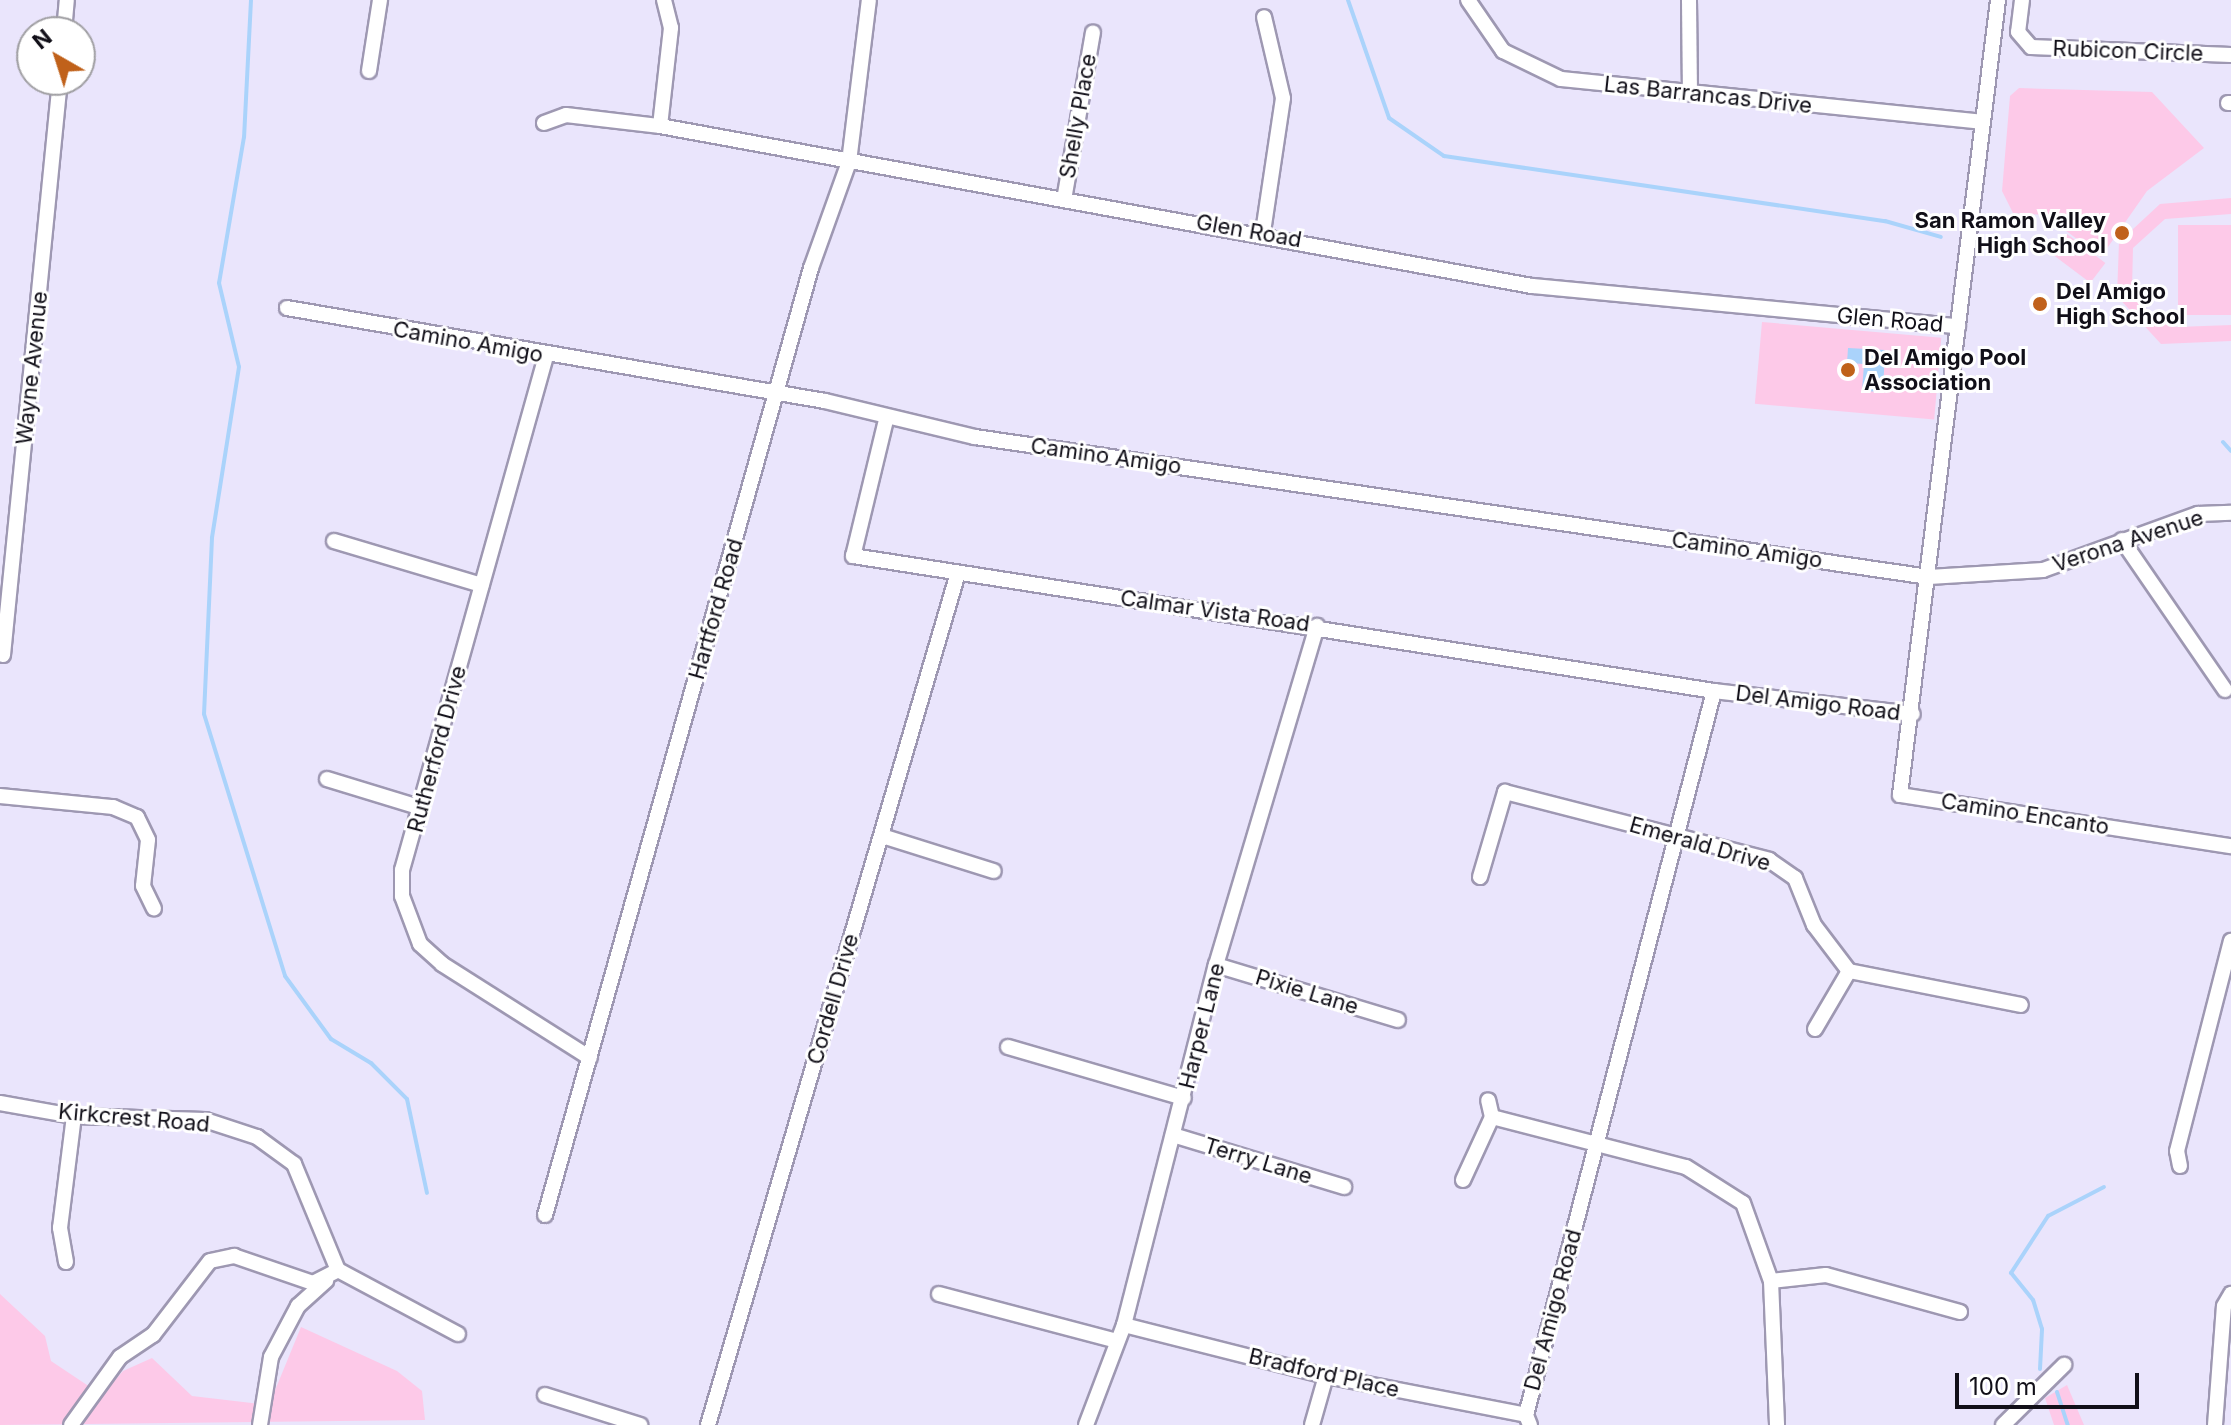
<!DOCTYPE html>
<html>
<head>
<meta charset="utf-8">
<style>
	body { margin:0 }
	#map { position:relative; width:2231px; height:1425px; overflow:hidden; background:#eae5fc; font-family:Inter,sans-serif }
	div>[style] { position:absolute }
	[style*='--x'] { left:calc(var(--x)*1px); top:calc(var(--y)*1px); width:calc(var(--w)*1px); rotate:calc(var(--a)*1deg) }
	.green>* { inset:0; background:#fdc9e8; transform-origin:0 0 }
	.water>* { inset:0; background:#aad3fb }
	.stream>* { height:4px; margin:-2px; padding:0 2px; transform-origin:2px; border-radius:2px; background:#aad3fb }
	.roads { filter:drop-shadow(2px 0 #9e98b2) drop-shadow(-2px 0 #9e98b2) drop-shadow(0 2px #9e98b2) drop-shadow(0 -2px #9e98b2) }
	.street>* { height:14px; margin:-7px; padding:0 7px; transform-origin:7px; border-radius:7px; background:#fff }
	.dots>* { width:22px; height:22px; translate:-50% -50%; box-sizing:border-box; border:4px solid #fff; border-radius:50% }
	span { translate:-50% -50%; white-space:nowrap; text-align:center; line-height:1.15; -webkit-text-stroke:6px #fff; paint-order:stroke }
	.street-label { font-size:22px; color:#110f18 }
	.poi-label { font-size:22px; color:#110f18; font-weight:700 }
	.right { translate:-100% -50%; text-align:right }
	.left { translate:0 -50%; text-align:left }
	.north { position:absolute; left:16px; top:16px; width:80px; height:80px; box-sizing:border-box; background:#fff; border:2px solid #a09fa3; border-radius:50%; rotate:321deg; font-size:22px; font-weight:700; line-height:32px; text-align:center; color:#110f18 }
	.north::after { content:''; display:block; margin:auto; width:28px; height:36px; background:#c0611a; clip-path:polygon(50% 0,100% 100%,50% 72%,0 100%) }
	.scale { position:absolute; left:1955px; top:1373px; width:184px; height:36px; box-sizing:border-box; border:4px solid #110f18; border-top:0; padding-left:10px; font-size:24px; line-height:28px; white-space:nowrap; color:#110f18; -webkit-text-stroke:6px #fff; paint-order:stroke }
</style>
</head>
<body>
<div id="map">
	<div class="green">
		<i style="clip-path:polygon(2019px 88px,2152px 92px,2204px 148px,2147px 191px,2101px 257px,2045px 215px,2013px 213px,2002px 191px,2010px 96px)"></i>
		<i style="clip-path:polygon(2231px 198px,2231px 214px,2165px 219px,2133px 248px,2132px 290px,2153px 318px,2177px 327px,2231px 325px,2231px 341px,2161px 344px,2117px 296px,2119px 242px,2160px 204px)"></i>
		<i style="left:2231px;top:225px;width:90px;height:53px;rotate:90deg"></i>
		<i style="left:2067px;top:234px;width:48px;height:25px;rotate:37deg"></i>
		<i style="left:1762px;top:322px;width:180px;height:82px;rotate:5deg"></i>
		<i style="clip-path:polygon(0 1294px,45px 1336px,51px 1361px,102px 1395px,123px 1371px,152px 1358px,192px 1396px,269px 1405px,301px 1327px,397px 1371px,422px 1391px,425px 1420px,0 1425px)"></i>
		<i style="clip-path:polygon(2067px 1385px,2084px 1425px,2054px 1425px,2045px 1398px)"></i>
	</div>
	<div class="water">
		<i style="clip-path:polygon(1848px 348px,1885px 350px,1883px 392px,1862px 391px,1864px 364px,1847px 363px)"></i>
	</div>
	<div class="stream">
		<i style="--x:251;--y:0;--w:137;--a:92.9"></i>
		<i style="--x:244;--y:137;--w:148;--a:99.7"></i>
		<i style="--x:219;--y:283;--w:86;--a:76.6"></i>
		<i style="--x:239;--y:367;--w:173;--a:99"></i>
		<i style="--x:212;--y:538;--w:176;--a:92.6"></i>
		<i style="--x:204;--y:714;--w:274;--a:72.8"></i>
		<i style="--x:285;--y:976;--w:78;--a:53.9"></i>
		<i style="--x:331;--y:1039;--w:47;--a:31"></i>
		<i style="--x:371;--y:1063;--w:51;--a:45"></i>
		<i style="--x:407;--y:1099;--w:96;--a:78"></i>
		<i style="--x:1348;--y:0;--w:125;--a:70.8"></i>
		<i style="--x:1389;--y:118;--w:67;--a:34.6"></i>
		<i style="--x:1444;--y:156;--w:446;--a:8.4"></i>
		<i style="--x:1885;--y:221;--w:58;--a:15.9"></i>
		<i style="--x:2223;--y:442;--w:12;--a:48"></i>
		<i style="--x:2040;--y:1369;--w:40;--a:-87.1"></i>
		<i style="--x:2042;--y:1329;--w:30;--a:-107"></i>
		<i style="--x:2033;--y:1300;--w:35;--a:-129"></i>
		<i style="--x:2011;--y:1273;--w:68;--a:-57"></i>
		<i style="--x:2048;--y:1216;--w:63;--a:-27.4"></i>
		<i style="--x:2057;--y:1392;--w:35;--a:72"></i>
	</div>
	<div class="roads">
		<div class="street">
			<i style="--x:1468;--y:0;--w:62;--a:55.5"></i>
			<i style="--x:1503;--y:51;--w:64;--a:25.8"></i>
			<i style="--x:1561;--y:79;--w:423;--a:5.8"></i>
			<i style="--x:1689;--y:0;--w:94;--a:89.4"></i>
			<i style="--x:1998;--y:0;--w:801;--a:97.03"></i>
			<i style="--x:1900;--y:795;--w:335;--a:8.8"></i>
			<i style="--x:2022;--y:0;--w:32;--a:97"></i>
			<i style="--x:2018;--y:32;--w:20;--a:49"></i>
			<i style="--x:2031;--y:47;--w:200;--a:2.3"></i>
			<i style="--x:64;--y:32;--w:32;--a:-85"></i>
			<i style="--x:369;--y:71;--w:72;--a:-81.2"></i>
			<i style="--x:2228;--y:103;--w:3;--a:0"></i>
			<i style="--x:544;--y:123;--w:23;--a:-20"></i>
			<i style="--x:566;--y:115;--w:95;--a:6.7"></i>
			<i style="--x:660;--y:126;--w:887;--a:10.4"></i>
			<i style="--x:1532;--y:286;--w:428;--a:5.4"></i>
			<i style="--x:660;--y:126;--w:99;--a:-83.6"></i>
			<i style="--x:671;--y:28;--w:29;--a:-104"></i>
			<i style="--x:1064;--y:200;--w:170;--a:-80.2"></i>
			<i style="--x:1263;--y:232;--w:135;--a:-81.5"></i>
			<i style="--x:1283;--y:98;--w:83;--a:-103.2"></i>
			<i style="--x:287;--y:308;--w:546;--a:9.81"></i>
			<i style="--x:825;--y:401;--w:154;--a:13.5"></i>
			<i style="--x:975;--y:437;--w:964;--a:8.35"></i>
			<i style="--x:1929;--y:577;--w:114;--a:-3.5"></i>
			<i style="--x:2043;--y:570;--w:165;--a:-19.9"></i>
			<i style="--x:2198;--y:514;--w:33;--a:-2"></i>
			<i style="--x:546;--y:356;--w:534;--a:105.65"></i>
			<i style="--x:402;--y:870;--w:26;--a:90"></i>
			<i style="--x:402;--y:896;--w:51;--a:69.4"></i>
			<i style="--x:420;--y:944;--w:30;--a:42"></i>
			<i style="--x:442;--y:964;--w:175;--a:32.4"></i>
			<i style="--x:886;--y:420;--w:140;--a:103.6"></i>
			<i style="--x:853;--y:556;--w:872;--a:8.91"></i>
			<i style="--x:2122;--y:540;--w:182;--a:55.5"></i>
			<i style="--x:334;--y:541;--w:154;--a:16.6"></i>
			<i style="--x:3;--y:655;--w:578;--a:-84.34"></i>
			<i style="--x:327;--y:779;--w:99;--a:17"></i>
			<i style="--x:0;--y:796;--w:114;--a:5.6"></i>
			<i style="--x:113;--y:807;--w:26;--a:23"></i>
			<i style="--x:137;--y:817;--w:25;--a:64"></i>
			<i style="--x:148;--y:840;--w:46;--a:96.2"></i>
			<i style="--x:143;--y:886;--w:25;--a:64"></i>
			<i style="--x:882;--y:836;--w:117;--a:17.4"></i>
			<i style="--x:1480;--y:877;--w:89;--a:-73.6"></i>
			<i style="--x:1505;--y:792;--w:273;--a:14.4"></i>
			<i style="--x:1769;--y:860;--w:32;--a:35"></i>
			<i style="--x:1795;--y:878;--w:51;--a:68"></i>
			<i style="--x:1814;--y:925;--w:58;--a:52.7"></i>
			<i style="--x:1849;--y:971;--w:175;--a:11.2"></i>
			<i style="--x:1216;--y:965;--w:190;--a:16.8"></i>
			<i style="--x:1815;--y:1029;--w:67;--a:-59.6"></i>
			<i style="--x:1008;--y:1047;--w:183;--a:16.2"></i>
			<i style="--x:0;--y:1103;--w:75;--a:10"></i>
			<i style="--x:74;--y:1116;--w:131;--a:1.7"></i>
			<i style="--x:205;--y:1120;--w:55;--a:18.1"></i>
			<i style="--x:257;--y:1137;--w:46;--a:36.1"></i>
			<i style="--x:294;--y:1164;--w:115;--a:67.5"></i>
			<i style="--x:338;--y:1270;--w:136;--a:28.1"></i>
			<i style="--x:1492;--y:1117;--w:200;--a:14.5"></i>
			<i style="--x:1686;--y:1167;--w:67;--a:32.3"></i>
			<i style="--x:1743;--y:1203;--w:83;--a:70.3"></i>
			<i style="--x:1771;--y:1281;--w:144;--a:87.6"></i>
			<i style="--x:1173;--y:1135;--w:179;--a:16.9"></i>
			<i style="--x:2180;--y:1166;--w:15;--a:-101"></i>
			<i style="--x:2177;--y:1151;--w:217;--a:-75.6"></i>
			<i style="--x:1463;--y:1180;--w:69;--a:-65.3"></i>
			<i style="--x:1492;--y:1117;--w:17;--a:-103"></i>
			<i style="--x:545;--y:1215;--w:984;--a:-74.31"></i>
			<i style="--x:811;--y:268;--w:113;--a:-70.3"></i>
			<i style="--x:849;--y:162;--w:163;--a:-83"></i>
			<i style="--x:66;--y:1262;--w:35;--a:-100"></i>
			<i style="--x:60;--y:1228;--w:113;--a:-82.9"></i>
			<i style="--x:1771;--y:1281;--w:55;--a:-6.2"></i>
			<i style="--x:1826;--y:1275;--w:139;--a:15.4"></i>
			<i style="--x:939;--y:1294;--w:184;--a:14.8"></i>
			<i style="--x:1124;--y:1325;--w:208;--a:14.2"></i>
			<i style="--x:1326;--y:1376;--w:204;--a:11"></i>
			<i style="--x:545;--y:1395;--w:100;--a:17.5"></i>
			<i style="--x:71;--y:1425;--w:84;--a:-54.2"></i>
			<i style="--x:120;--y:1357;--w:40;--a:-34"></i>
			<i style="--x:153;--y:1335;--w:93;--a:-52.4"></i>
			<i style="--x:210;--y:1261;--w:25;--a:-12"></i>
			<i style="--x:234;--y:1256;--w:83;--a:18.9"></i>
			<i style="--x:313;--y:1283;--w:28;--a:-27"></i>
			<i style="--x:260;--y:1425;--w:69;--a:-80.8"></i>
			<i style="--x:271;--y:1357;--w:58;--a:-62.1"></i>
			<i style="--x:298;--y:1306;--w:38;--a:-42"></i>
			<i style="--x:708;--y:1425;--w:888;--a:-73.65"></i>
			<i style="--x:1086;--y:1425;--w:107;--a:-69.2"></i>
			<i style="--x:1124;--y:1325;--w:372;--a:-75.7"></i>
			<i style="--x:1216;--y:965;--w:354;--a:-73.4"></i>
			<i style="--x:1312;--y:1425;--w:51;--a:-74.1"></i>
			<i style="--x:1530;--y:1425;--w:11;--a:-112"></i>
			<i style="--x:1526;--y:1415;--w:748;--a:-75.44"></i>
			<i style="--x:1714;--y:691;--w:200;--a:6.6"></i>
			<i style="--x:2003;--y:1425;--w:86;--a:-44.5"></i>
			<i style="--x:2215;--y:1425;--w:119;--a:-85.7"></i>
			<i style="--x:2224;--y:1306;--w:14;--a:-60"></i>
		</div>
	</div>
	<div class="dots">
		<i style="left:2122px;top:233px;background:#c0611a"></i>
		<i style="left:2040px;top:304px;background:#c0611a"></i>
		<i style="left:1848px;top:370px;background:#c0611a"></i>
	</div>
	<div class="street-label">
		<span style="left:2128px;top:51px;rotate:2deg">Rubicon Circle</span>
		<span style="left:1708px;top:95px;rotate:6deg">Las Barrancas Drive</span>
		<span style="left:1078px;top:116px;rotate:-80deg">Shelly Place</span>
		<span style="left:1249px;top:231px;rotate:10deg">Glen Road</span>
		<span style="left:1890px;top:320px;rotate:5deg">Glen Road</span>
		<span style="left:468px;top:342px;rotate:10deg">Camino Amigo</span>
		<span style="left:32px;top:368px;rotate:-84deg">Wayne Avenue</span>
		<span style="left:1106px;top:456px;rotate:8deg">Camino Amigo</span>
		<span style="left:2128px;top:541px;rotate:-18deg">Verona Avenue</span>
		<span style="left:1747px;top:550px;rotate:8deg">Camino Amigo</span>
		<span style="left:716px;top:609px;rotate:-74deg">Hartford Road</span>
		<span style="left:1215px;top:611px;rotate:8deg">Calmar Vista Road</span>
		<span style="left:1818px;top:703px;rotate:7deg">Del Amigo Road</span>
		<span style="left:437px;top:749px;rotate:-75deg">Rutherford Drive</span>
		<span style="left:2025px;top:814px;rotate:9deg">Camino Encanto</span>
		<span style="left:1700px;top:844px;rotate:16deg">Emerald Drive</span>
		<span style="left:1307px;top:992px;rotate:17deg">Pixie Lane</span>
		<span style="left:833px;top:999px;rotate:-74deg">Cordell Drive</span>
		<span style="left:1202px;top:1026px;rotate:-76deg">Harper Lane</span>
		<span style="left:134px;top:1118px;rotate:5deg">Kirkcrest Road</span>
		<span style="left:1258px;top:1161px;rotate:17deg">Terry Lane</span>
		<span style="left:1553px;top:1310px;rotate:-75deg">Del Amigo Road</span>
		<span style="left:1324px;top:1373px;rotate:13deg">Bradford Place</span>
	</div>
	<div class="poi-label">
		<span class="right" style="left:2106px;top:233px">San Ramon Valley<br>High School</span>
		<span class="left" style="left:2056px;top:304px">Del Amigo<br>High School</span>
		<span class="left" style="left:1864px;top:370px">Del Amigo Pool<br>Association</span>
	</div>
	<div class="north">N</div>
	<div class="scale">100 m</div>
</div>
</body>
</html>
